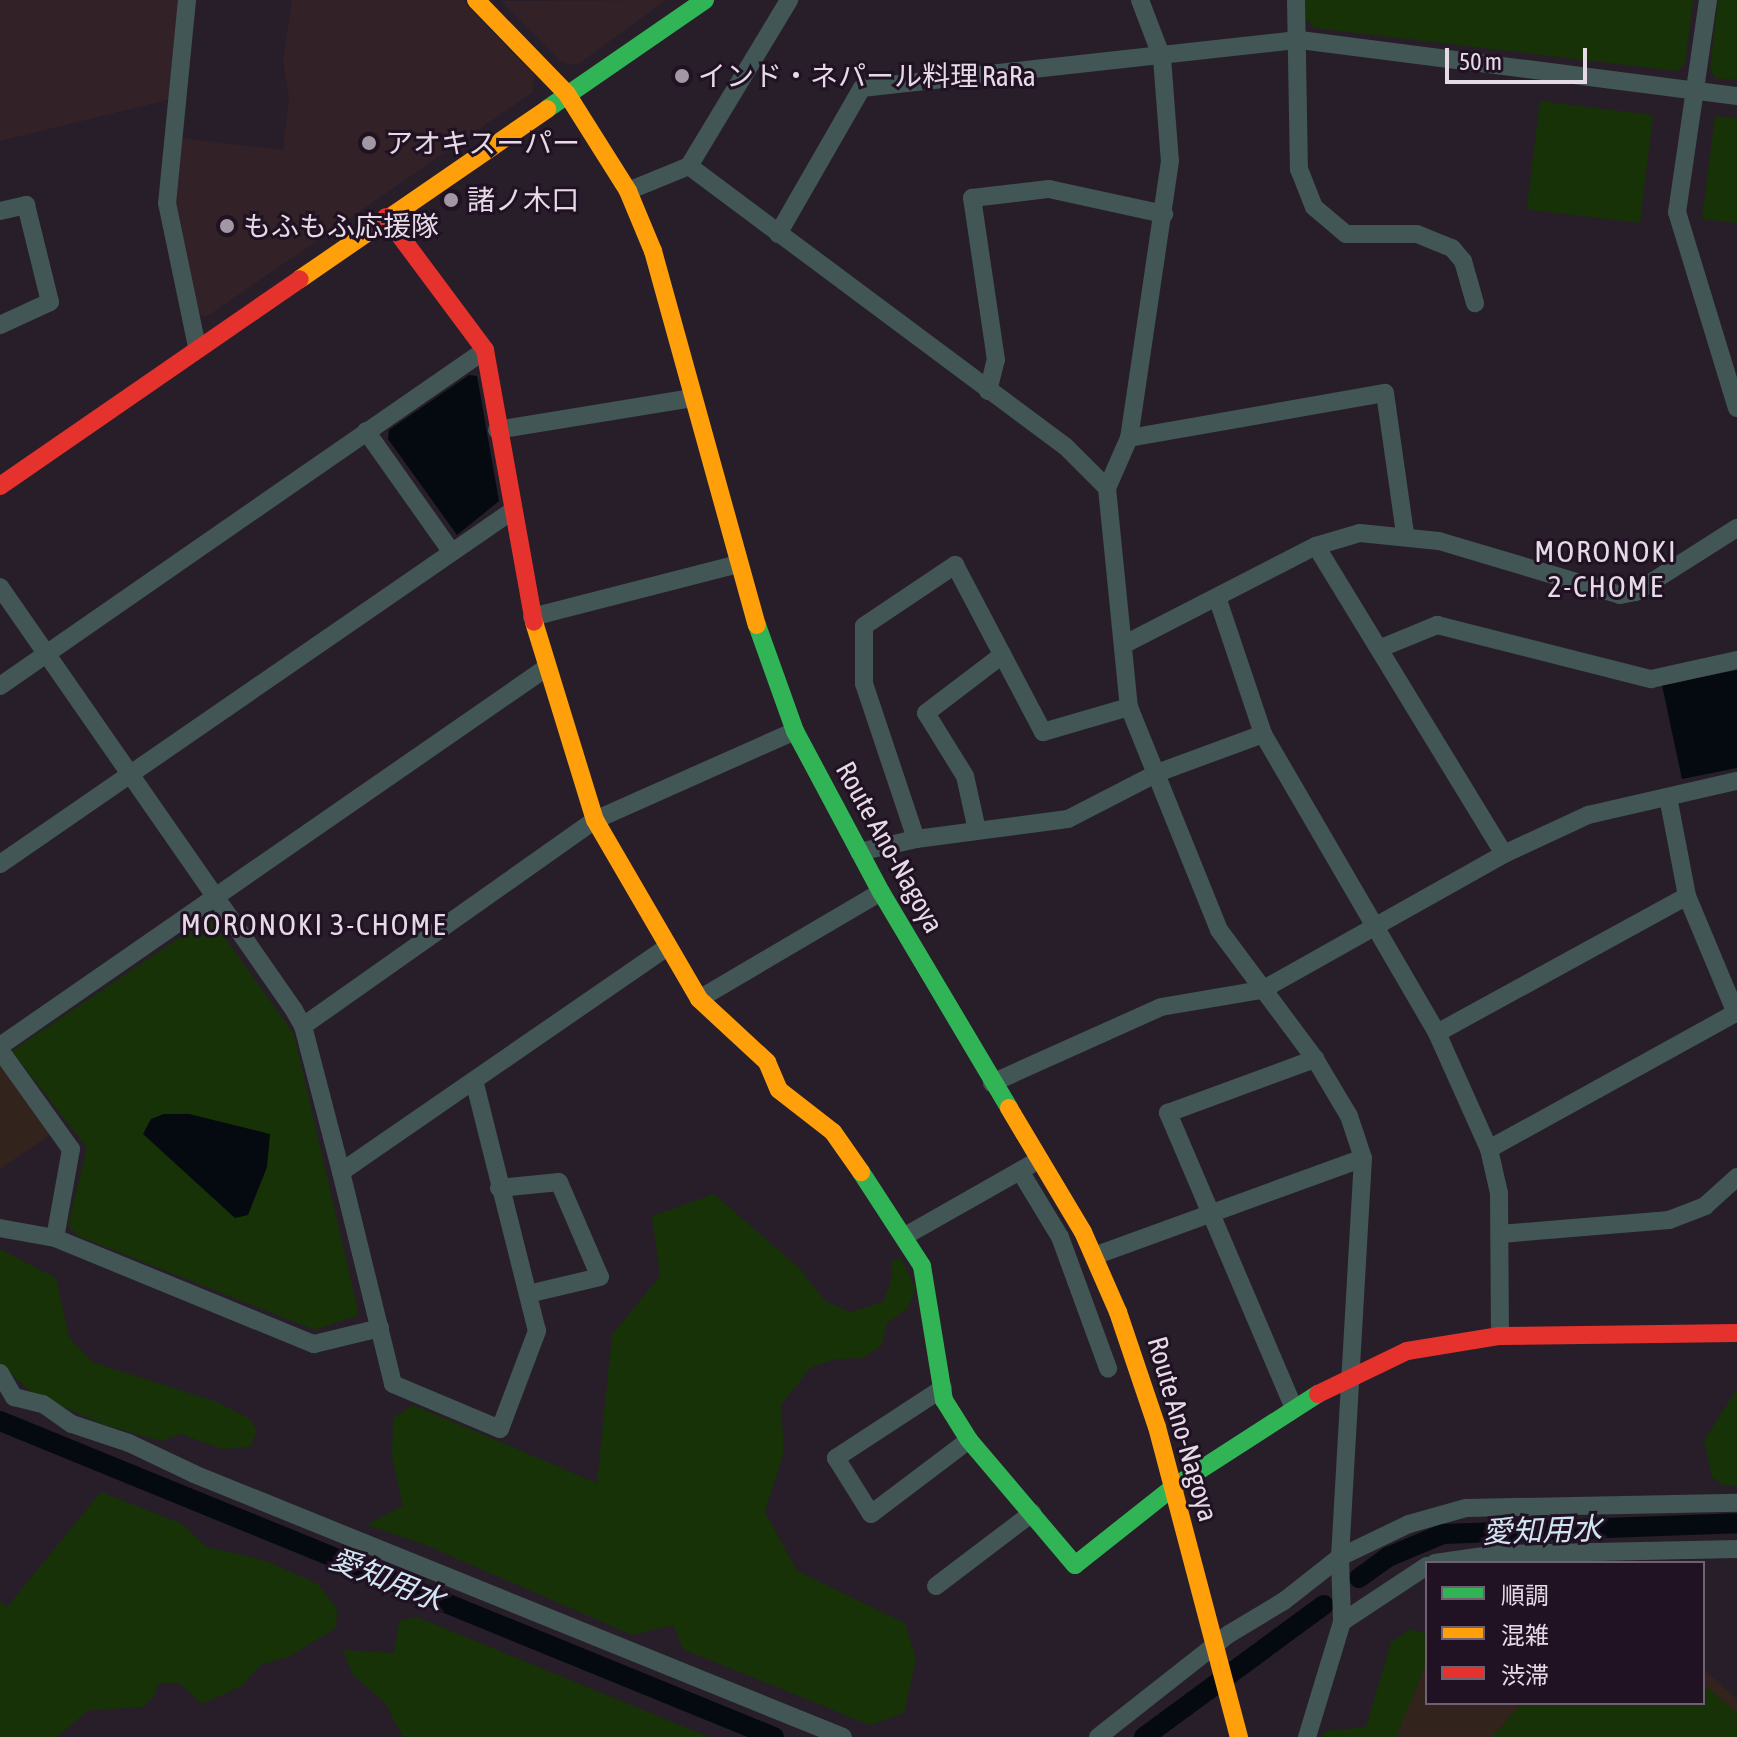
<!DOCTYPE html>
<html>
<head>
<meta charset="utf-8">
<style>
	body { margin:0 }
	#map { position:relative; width:1737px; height:1737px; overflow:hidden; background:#271e29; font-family:"Asap Condensed","Noto Sans JP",sans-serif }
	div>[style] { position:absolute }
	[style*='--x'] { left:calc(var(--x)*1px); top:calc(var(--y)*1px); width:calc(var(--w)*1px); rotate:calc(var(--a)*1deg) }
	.commercial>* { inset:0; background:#332128 }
	.education>* { inset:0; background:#32231c }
	.green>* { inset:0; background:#173206; transform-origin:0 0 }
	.water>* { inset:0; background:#040a10 }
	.canal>* { height:20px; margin:-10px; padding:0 10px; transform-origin:10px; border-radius:10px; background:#040a10 }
	.street>* { height:18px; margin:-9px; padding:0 9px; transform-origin:9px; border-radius:9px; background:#425656 }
	.fast>* { height:18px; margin:-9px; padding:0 9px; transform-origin:9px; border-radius:9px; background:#30b455 }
	.slow>* { height:18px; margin:-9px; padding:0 9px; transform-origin:9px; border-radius:9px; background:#ff9f0a }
	.jam>* { height:18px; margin:-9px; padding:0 9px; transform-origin:9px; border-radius:9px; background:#e5322d }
	.dots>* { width:22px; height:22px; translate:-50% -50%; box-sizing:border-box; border:4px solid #201123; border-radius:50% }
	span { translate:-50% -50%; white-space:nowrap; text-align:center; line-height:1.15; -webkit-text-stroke:6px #201123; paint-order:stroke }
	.poi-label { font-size:28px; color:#e5dae6 }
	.left { translate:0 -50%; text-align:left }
	.street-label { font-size:28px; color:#e5dae6 }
	.neighbourhood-label { font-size:30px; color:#e5dae6; letter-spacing:2px }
	.water-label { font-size:30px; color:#d1e6f2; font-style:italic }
	.legend { position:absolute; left:1425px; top:1561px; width:280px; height:144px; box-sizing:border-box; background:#201123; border:2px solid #6f6171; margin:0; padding:10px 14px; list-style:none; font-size:24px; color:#e5dae6 }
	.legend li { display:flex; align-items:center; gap:16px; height:40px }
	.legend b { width:40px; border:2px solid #6f6171 }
	.scale { position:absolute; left:1445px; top:48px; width:142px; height:36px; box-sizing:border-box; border:4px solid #e5dae6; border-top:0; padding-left:10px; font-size:24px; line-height:28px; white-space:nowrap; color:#e5dae6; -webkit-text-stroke:6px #201123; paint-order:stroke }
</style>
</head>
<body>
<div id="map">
	<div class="commercial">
		<i style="clip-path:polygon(0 0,179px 0,168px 100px,0 141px)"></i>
		<i style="clip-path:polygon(292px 0,462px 0,534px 75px,533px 92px,206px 317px,198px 315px,175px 208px,180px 138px,283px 150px,289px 97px,283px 61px)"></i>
		<i style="clip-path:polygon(666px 0,577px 65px,562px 62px,501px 1px)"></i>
	</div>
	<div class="education">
		<i style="clip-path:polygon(0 1063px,53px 1133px,0 1169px)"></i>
		<i style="clip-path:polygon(1427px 1654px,1427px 1703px,1703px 1703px,1703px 1669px,1737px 1699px,1737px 1737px,1390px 1737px)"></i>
	</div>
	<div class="green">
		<i style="clip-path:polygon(1302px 0,1693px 0,1685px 64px,1677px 71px,1314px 28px,1306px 19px)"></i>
		<i style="clip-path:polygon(1718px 0,1737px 0,1737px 80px,1715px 78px,1710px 68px)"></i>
		<i style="left:1540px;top:101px;width:114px;height:109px;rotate:7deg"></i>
		<i style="clip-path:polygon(1715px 116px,1737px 118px,1737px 223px,1702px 219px)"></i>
		<i style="clip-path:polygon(210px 917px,294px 1034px,359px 1315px,315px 1330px,78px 1236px,68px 1225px,87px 1148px,12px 1051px)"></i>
		<i style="clip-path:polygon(714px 1194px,800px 1269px,825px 1301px,850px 1312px,883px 1302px,892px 1278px,891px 1262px,901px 1258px,916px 1289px,907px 1309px,887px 1323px,881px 1346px,863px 1358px,835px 1359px,810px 1368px,781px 1405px,784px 1452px,765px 1512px,797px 1571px,905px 1623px,916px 1659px,904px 1713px,870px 1725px,683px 1649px,673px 1625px,632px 1635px,426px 1545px,367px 1525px,403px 1506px,392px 1458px,393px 1418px,413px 1405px,597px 1483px,612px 1335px,660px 1276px,652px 1216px)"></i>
		<i style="clip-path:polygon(0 1249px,56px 1278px,69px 1337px,92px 1362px,217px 1402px,250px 1419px,257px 1431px,250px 1447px,222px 1449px,181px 1434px,161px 1441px,102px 1424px,31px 1392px,0 1364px)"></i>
		<i style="clip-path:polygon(1737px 1389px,1737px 1486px,1722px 1485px,1712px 1477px,1704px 1440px)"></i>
		<i style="clip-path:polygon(101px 1492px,182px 1524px,207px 1547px,264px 1560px,318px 1584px,337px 1609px,336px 1628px,290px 1656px,261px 1665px,242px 1686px,202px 1704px,179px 1683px,157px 1683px,156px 1694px,143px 1707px,89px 1710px,57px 1737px,0 1737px,0 1600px,6px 1608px)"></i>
		<i style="clip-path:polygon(417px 1617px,709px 1737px,403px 1737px,385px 1703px,353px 1675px,343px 1650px,394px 1653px,399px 1621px)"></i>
		<i style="clip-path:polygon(1411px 1629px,1427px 1634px,1427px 1662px,1396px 1737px,1322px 1737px,1324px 1731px,1366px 1727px,1391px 1642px)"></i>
		<i style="clip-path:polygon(1703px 1684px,1737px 1713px,1737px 1737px,1492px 1737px,1522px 1703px,1703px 1703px)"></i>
	</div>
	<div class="water">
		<i style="clip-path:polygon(469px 375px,477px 376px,499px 501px,457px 535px,388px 439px,389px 430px)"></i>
		<i style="clip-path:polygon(1737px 670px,1737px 768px,1682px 779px,1662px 685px)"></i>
		<i style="clip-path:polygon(164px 1114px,189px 1114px,270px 1134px,267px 1167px,248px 1215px,235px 1218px,143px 1134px,151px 1119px)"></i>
	</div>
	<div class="canal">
		<i style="--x:0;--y:1421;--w:836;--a:22.21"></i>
		<i style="--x:1359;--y:1578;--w:36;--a:-36"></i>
		<i style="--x:1388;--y:1557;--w:60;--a:-22.7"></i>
		<i style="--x:1443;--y:1534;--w:294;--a:-2.1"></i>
		<i style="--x:1144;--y:1737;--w:223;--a:-36.3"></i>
	</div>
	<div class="street">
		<i style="--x:187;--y:0;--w:204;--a:95.6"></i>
		<i style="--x:167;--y:203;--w:146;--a:78.2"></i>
		<i style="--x:1140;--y:0;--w:62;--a:69.2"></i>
		<i style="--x:1162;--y:58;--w:103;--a:85.6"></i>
		<i style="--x:1170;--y:161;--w:280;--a:98.4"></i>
		<i style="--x:1129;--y:438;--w:55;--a:113.7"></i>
		<i style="--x:1107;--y:488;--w:220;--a:84.3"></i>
		<i style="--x:1129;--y:707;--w:240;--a:68"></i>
		<i style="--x:1219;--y:930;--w:161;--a:53.3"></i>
		<i style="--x:1315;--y:1059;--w:66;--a:59.2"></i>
		<i style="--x:1349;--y:1116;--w:44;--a:71.6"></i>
		<i style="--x:1363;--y:1158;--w:400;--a:93.3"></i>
		<i style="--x:1340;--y:1557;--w:65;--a:88.2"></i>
		<i style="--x:1342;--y:1622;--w:120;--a:106.9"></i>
		<i style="--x:1296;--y:0;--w:169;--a:89"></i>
		<i style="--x:1299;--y:169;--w:41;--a:68.5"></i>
		<i style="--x:1314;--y:207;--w:42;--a:40.2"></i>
		<i style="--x:1346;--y:234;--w:71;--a:0"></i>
		<i style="--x:1417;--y:234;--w:38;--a:22"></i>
		<i style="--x:1452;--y:248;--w:17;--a:50"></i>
		<i style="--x:1463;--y:261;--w:44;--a:74.1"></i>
		<i style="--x:1708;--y:0;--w:214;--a:98.3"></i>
		<i style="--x:1677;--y:212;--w:205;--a:73"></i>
		<i style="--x:689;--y:166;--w:469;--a:36.7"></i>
		<i style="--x:1065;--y:446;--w:59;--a:45"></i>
		<i style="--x:628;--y:191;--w:66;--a:-22.3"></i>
		<i style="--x:689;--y:166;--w:194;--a:-58.9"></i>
		<i style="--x:0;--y:211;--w:27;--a:-13"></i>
		<i style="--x:26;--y:205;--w:100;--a:76.1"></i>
		<i style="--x:50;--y:302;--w:55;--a:155.3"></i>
		<i style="--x:778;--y:234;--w:168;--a:-60.1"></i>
		<i style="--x:862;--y:88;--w:441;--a:-6.3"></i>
		<i style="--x:1300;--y:40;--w:441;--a:7.3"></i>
		<i style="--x:988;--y:391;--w:32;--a:-76"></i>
		<i style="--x:996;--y:360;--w:164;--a:-98.4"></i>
		<i style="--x:972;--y:198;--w:78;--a:-6.7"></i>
		<i style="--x:1049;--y:189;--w:118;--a:12.3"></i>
		<i style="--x:497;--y:430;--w:198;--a:-9.3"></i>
		<i style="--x:366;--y:431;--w:147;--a:54.7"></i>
		<i style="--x:1129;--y:438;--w:260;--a:-10"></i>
		<i style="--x:1385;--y:393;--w:142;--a:81.9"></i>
		<i style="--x:1316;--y:546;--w:361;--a:58.6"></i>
		<i style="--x:0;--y:587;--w:515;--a:55.2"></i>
		<i style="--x:294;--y:1010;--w:18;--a:61"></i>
		<i style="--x:303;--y:1026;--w:151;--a:75.4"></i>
		<i style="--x:341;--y:1172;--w:397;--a:-34.6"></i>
		<i style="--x:1218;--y:600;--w:141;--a:71.4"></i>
		<i style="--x:1263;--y:734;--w:346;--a:59.8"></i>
		<i style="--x:1437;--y:1033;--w:127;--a:65.9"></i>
		<i style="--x:1489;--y:1149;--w:45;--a:77.2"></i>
		<i style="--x:1499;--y:1193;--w:143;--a:89.6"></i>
		<i style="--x:532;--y:617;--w:214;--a:-14.4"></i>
		<i style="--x:1123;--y:645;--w:217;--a:-27.2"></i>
		<i style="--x:1316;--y:546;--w:46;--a:-16.5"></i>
		<i style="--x:1360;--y:533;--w:79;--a:5.8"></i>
		<i style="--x:1439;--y:541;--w:189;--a:16.6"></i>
		<i style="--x:1620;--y:595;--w:16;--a:-11"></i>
		<i style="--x:1636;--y:592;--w:120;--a:-32.4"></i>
		<i style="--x:1381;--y:648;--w:61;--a:-22.3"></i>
		<i style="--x:1437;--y:625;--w:221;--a:14.2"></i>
		<i style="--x:1651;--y:679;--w:88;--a:-12.5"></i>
		<i style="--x:0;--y:686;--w:590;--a:-34.71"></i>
		<i style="--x:1668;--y:797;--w:101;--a:79.1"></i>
		<i style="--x:1687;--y:896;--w:127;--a:67.3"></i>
		<i style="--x:977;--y:830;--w:55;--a:-102.5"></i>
		<i style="--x:965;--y:776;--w:74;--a:-121.8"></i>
		<i style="--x:926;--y:713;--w:96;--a:-37.3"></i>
		<i style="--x:916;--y:839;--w:163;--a:-108.5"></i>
		<i style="--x:864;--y:684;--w:58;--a:-90"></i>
		<i style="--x:864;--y:626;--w:110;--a:-33.8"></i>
		<i style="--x:955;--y:565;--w:189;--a:62.2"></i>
		<i style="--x:1043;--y:732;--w:90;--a:-16.2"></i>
		<i style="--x:859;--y:852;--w:58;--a:-12.8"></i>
		<i style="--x:916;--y:839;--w:153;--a:-7.5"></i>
		<i style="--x:1068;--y:819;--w:100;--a:-27.3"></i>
		<i style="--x:1157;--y:773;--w:113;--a:-20.2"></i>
		<i style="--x:0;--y:864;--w:622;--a:-34.58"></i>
		<i style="--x:699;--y:999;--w:211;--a:-30.5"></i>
		<i style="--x:303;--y:1026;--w:357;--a:-35.2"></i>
		<i style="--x:595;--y:820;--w:219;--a:-24"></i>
		<i style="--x:1437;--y:1033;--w:285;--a:-28.7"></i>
		<i style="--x:0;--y:1046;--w:664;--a:-34.7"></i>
		<i style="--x:0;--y:1050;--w:122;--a:54.4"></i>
		<i style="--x:71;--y:1149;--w:90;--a:100.2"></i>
		<i style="--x:55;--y:1238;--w:280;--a:22.3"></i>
		<i style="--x:314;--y:1344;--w:68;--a:-13.6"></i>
		<i style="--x:992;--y:1083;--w:185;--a:-24.2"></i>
		<i style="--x:1161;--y:1007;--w:102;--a:-9.6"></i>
		<i style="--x:1262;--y:990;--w:278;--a:-29.3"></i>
		<i style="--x:1504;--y:854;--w:93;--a:-24.9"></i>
		<i style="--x:1588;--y:815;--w:153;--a:-12.9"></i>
		<i style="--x:1489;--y:1149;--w:283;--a:-28.9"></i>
		<i style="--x:1020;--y:1171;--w:77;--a:58.8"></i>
		<i style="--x:1060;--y:1237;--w:140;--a:69.9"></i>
		<i style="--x:341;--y:1172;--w:218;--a:76.2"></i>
		<i style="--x:393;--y:1384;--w:116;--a:22.8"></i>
		<i style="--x:500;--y:1429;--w:105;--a:-69.3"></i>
		<i style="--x:537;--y:1331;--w:258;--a:-104.1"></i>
		<i style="--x:499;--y:1188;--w:60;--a:-5.7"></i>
		<i style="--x:559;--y:1182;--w:103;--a:66.7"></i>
		<i style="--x:600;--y:1277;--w:74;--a:166.7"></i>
		<i style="--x:0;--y:1228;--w:56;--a:10.3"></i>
		<i style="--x:1500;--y:1234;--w:170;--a:-4.7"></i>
		<i style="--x:1669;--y:1220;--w:39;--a:-21"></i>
		<i style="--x:1705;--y:1206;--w:43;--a:-42.2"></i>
		<i style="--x:905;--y:1236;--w:144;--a:-29.6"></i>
		<i style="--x:1094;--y:1256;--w:286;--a:-20"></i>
		<i style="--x:0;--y:1373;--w:28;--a:60"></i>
		<i style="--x:14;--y:1397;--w:30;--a:14"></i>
		<i style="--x:43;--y:1404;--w:35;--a:35"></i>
		<i style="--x:72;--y:1424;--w:60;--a:18.4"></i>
		<i style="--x:129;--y:1443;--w:72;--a:25.5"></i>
		<i style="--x:194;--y:1474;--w:700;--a:22.06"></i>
		<i style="--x:943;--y:1388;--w:128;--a:146.8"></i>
		<i style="--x:836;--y:1458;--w:66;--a:58"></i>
		<i style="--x:871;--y:1514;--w:123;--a:-37.1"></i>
		<i style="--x:1293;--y:1406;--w:319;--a:-113.1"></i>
		<i style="--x:1168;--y:1113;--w:157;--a:-20.2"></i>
		<i style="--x:1435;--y:1563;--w:63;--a:-8.3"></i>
		<i style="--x:1497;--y:1554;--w:240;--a:-1.2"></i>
		<i style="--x:936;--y:1586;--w:121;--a:-37.2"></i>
		<i style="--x:1342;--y:1622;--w:102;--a:-33.4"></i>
		<i style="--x:1098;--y:1737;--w:167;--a:-38.2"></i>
		<i style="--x:1229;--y:1634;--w:64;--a:-31"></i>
		<i style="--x:1284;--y:1601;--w:71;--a:-38.2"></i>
		<i style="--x:1340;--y:1557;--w:76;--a:-25.6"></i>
		<i style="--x:1409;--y:1524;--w:59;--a:-15.7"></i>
		<i style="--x:1466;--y:1508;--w:271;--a:-1.1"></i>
	</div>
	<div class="fast">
		<i style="--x:547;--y:109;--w:192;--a:-34.6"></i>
		<i style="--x:757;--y:625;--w:113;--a:70.3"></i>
		<i style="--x:795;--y:731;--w:183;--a:61.9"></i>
		<i style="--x:881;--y:892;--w:251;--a:59.3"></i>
		<i style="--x:861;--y:1172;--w:112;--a:57"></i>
		<i style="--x:922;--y:1266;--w:136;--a:80.7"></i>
		<i style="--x:944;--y:1400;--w:47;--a:58"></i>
		<i style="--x:969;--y:1440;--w:164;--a:49.7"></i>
		<i style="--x:1075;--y:1565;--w:124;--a:-38.4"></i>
		<i style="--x:1172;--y:1488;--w:174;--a:-32.8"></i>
	</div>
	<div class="slow">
		<i style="--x:476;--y:0;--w:131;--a:45.9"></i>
		<i style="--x:567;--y:94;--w:115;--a:57.8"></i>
		<i style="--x:628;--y:191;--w:65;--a:67.4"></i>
		<i style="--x:653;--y:251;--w:388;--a:74.5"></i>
		<i style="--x:300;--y:279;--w:300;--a:-34.5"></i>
		<i style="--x:534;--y:622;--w:207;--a:72.9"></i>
		<i style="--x:595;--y:820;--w:207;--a:59.8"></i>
		<i style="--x:699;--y:999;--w:93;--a:42.8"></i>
		<i style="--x:767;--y:1062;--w:30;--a:67"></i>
		<i style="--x:779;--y:1090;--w:68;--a:37.9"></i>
		<i style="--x:833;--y:1132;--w:49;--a:55"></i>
		<i style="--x:1009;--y:1108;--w:144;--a:59.2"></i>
		<i style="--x:1083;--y:1232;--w:87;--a:66.4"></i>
		<i style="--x:1118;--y:1312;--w:121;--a:71.3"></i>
		<i style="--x:1157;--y:1427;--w:321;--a:75.2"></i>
	</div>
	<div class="jam">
		<i style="--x:386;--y:217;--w:166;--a:53.3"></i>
		<i style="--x:485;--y:350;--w:276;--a:79.8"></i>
		<i style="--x:0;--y:486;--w:364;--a:-34.6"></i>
		<i style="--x:1318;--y:1394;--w:99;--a:-25.8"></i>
		<i style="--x:1407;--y:1351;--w:94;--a:-9.2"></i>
		<i style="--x:1500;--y:1336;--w:237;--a:-0.7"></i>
	</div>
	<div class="dots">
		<i style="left:682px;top:76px;background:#a298a4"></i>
		<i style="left:369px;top:143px;background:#a298a4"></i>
		<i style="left:451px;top:200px;background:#a298a4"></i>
		<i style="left:227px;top:226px;background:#a298a4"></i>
	</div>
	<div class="poi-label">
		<span class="left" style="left:698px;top:76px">インド・ネパール料理 RaRa</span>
		<span class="left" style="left:385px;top:143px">アオキスーパー</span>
		<span class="left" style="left:467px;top:200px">諸ノ木口</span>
		<span class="left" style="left:243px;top:226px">もふもふ応援隊</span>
	</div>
	<div class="street-label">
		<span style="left:890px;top:847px;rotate:61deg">Route Ano-Nagoya</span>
		<span style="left:1183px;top:1429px;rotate:74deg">Route Ano-Nagoya</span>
	</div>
	<div class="neighbourhood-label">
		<span style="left:1606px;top:568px">MORONOKI<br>2-CHOME</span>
		<span style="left:314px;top:924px">MORONOKI 3-CHOME</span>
	</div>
	<div class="water-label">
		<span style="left:1542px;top:1530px;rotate:-2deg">愛知用水</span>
		<span style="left:387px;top:1579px;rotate:22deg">愛知用水</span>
	</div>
	<ul class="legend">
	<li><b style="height:10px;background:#30b455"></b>順調</li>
	<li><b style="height:10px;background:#ff9f0a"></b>混雑</li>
	<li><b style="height:10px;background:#e5322d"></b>渋滞</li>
	</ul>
	<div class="scale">50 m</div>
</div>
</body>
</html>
